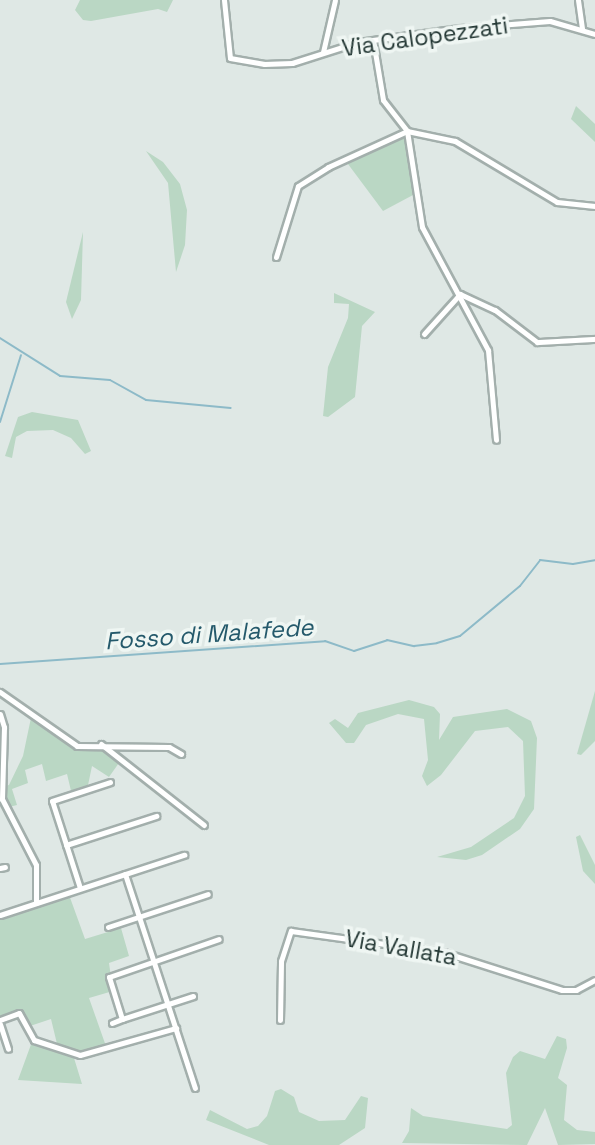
<!DOCTYPE html>
<html>
<head>
<meta charset="utf-8">
<style>
	body { margin:0 }
	#map { position:relative; width:595px; height:1145px; overflow:hidden; background:#dfe8e5; font-family:"Space Grotesk",sans-serif }
	div>[style] { position:absolute }
	[style*='--x'] { left:calc(var(--x)*1px); top:calc(var(--y)*1px); width:calc(var(--w)*1px); rotate:calc(var(--a)*1deg) }
	.green>* { inset:0; background:#bad7c4 }
	.stream>* { height:2px; margin:-1px; padding:0 1px; transform-origin:1px; border-radius:1px; background:#8dbac8 }
	.roads { filter:drop-shadow(2px 0 #a3afac) drop-shadow(-2px 0 #a3afac) drop-shadow(0 2px #a3afac) drop-shadow(0 -2px #a3afac) }
	.minor>* { height:5px; margin:-2.5px; padding:0 2.5px; transform-origin:2.5px; border-radius:2.5px; background:#fff }
	span { translate:-50% -50%; white-space:nowrap; text-align:center; line-height:1.15; -webkit-text-stroke:7px #eff6f3; paint-order:stroke }
	.street-label { font-size:23px; color:#223633 }
	.water-label { font-size:24px; color:#24596b; font-style:italic }
</style>
</head>
<body>
<div id="map">
	<div class="green">
		<i style="clip-path:polygon(80px 0,173px 0,167px 12px,158px 9px,91px 21px,83px 20px,75px 10px)"></i>
		<i style="clip-path:polygon(576px 106px,595px 124px,595px 142px,571px 119px)"></i>
		<i style="clip-path:polygon(406px 136px,413px 195px,383px 211px,345px 160px)"></i>
		<i style="clip-path:polygon(146px 151px,163px 162px,180px 184px,187px 210px,185px 245px,176px 272px,168px 183px)"></i>
		<i style="clip-path:polygon(83px 232px,81px 300px,72px 319px,66px 302px)"></i>
		<i style="clip-path:polygon(334px 293px,375px 312px,362px 326px,355px 397px,328px 417px,323px 416px,328px 367px,348px 318px,349px 304px,334px 303px)"></i>
		<i style="clip-path:polygon(32px 412px,78px 420px,91px 451px,85px 454px,71px 438px,53px 430px,27px 431px,16px 437px,12px 458px,5px 456px,18px 417px)"></i>
		<i style="clip-path:polygon(595px 691px,595px 741px,581px 755px,577px 754px)"></i>
		<i style="clip-path:polygon(409px 700px,434px 707px,440px 714px,439px 740px,453px 717px,507px 709px,531px 721px,537px 738px,534px 809px,520px 829px,482px 855px,466px 860px,437px 857px,471px 847px,514px 818px,525px 796px,523px 741px,508px 727px,475px 731px,441px 775px,427px 786px,422px 776px,428px 760px,424px 719px,398px 714px,366px 725px,354px 743px,346px 743px,329px 723px,335px 719px,348px 728px,358px 713px)"></i>
		<i style="clip-path:polygon(32px 713px,71px 743px,101px 744px,121px 760px,109px 777px,92px 766px,87px 790px,72px 795px,67px 774px,46px 781px,42px 764px,25px 770px,28px 783px,12px 789px,17px 805px,5px 808px,1px 787px,9px 785px,23px 756px)"></i>
		<i style="clip-path:polygon(580px 835px,595px 865px,595px 884px,583px 871px,576px 837px)"></i>
		<i style="clip-path:polygon(68px 892px,85px 939px,121px 928px,129px 956px,109px 963px,113px 991px,89px 998px,107px 1049px,74px 1058px,82px 1084px,18px 1080px,33px 1039px,58px 1048px,51px 1019px,27px 1027px,21px 1015px,0 1020px,0 915px)"></i>
		<i style="clip-path:polygon(557px 1036px,566px 1039px,567px 1048px,558px 1078px,567px 1085px,564px 1120px,577px 1130px,595px 1132px,595px 1144px,558px 1145px,545px 1108px,527px 1145px,402px 1143px,409px 1131px,411px 1108px,423px 1116px,507px 1129px,512px 1125px,506px 1073px,513px 1057px,520px 1051px,545px 1059px)"></i>
		<i style="clip-path:polygon(281px 1089px,294px 1097px,299px 1112px,319px 1121px,345px 1120px,361px 1096px,368px 1098px,365px 1128px,339px 1145px,269px 1145px,206px 1120px,210px 1110px,247px 1129px,258px 1126px,267px 1116px,275px 1091px)"></i>
	</div>
	<div class="stream">
		<i style="--x:0;--y:338;--w:71;--a:32.3"></i>
		<i style="--x:60;--y:376;--w:50;--a:4.6"></i>
		<i style="--x:110;--y:380;--w:41;--a:29.1"></i>
		<i style="--x:146;--y:400;--w:85;--a:5.4"></i>
		<i style="--x:0;--y:422;--w:70;--a:-72.6"></i>
		<i style="--x:0;--y:664;--w:326;--a:-4"></i>
		<i style="--x:325;--y:641;--w:31;--a:19"></i>
		<i style="--x:354;--y:651;--w:35;--a:-18"></i>
		<i style="--x:387;--y:640;--w:28;--a:13"></i>
		<i style="--x:414;--y:646;--w:23;--a:-7"></i>
		<i style="--x:437;--y:643;--w:24;--a:-17"></i>
		<i style="--x:460;--y:636;--w:78;--a:-39.8"></i>
		<i style="--x:520;--y:586;--w:33;--a:-52"></i>
		<i style="--x:540;--y:560;--w:33;--a:7"></i>
		<i style="--x:573;--y:564;--w:22;--a:-10"></i>
	</div>
	<div class="roads">
		<div class="minor">
			<i style="--x:224;--y:0;--w:58;--a:84.1"></i>
			<i style="--x:230;--y:58;--w:35;--a:10"></i>
			<i style="--x:264;--y:64;--w:28;--a:-2"></i>
			<i style="--x:292;--y:63;--w:69;--a:-17.7"></i>
			<i style="--x:358;--y:42;--w:103;--a:-7.8"></i>
			<i style="--x:460;--y:28;--w:90;--a:-4.4"></i>
			<i style="--x:550;--y:21;--w:47;--a:16.1"></i>
			<i style="--x:578;--y:0;--w:29;--a:82"></i>
			<i style="--x:373;--y:40;--w:61;--a:80.5"></i>
			<i style="--x:383;--y:100;--w:39;--a:52"></i>
			<i style="--x:407;--y:131;--w:97;--a:81.1"></i>
			<i style="--x:422;--y:227;--w:140;--a:61.8"></i>
			<i style="--x:488;--y:350;--w:90;--a:84.9"></i>
			<i style="--x:323;--y:52;--w:53;--a:-77"></i>
			<i style="--x:276;--y:257;--w:74;--a:-72.8"></i>
			<i style="--x:298;--y:186;--w:36;--a:-32"></i>
			<i style="--x:328;--y:167;--w:87;--a:-24.5"></i>
			<i style="--x:407;--y:131;--w:49;--a:11.8"></i>
			<i style="--x:455;--y:141;--w:119;--a:30.9"></i>
			<i style="--x:557;--y:202;--w:38;--a:6"></i>
			<i style="--x:424;--y:334;--w:54;--a:-48"></i>
			<i style="--x:460;--y:294;--w:38;--a:25"></i>
			<i style="--x:495;--y:310;--w:53;--a:37.3"></i>
			<i style="--x:537;--y:342;--w:58;--a:-3"></i>
			<i style="--x:0;--y:692;--w:94;--a:35"></i>
			<i style="--x:77;--y:746;--w:92;--a:0.6"></i>
			<i style="--x:169;--y:747;--w:14;--a:30"></i>
			<i style="--x:0;--y:714;--w:14;--a:73"></i>
			<i style="--x:4;--y:727;--w:72;--a:91.6"></i>
			<i style="--x:2;--y:799;--w:74;--a:62.7"></i>
			<i style="--x:36;--y:865;--w:38;--a:90"></i>
			<i style="--x:101;--y:744;--w:131;--a:38.2"></i>
			<i style="--x:66;--y:845;--w:95;--a:-17.9"></i>
			<i style="--x:0;--y:868;--w:5;--a:-11"></i>
			<i style="--x:125;--y:874;--w:225;--a:71.9"></i>
			<i style="--x:80;--y:888;--w:91;--a:-107.8"></i>
			<i style="--x:52;--y:801;--w:61;--a:-18.1"></i>
			<i style="--x:0;--y:915;--w:194;--a:-18.1"></i>
			<i style="--x:108;--y:927;--w:105;--a:-18.3"></i>
			<i style="--x:193;--y:996;--w:75;--a:162.1"></i>
			<i style="--x:122;--y:1019;--w:44;--a:-107.2"></i>
			<i style="--x:109;--y:977;--w:116;--a:-19.1"></i>
			<i style="--x:0;--y:1020;--w:20;--a:-20"></i>
			<i style="--x:19;--y:1013;--w:31;--a:61"></i>
			<i style="--x:34;--y:1040;--w:48;--a:18.1"></i>
			<i style="--x:80;--y:1055;--w:100;--a:-15.7"></i>
			<i style="--x:280;--y:1020;--w:59;--a:-89"></i>
			<i style="--x:281;--y:961;--w:32;--a:-72"></i>
			<i style="--x:291;--y:931;--w:153;--a:7.9"></i>
			<i style="--x:443;--y:952;--w:125;--a:17.7"></i>
			<i style="--x:562;--y:990;--w:14;--a:0"></i>
			<i style="--x:576;--y:990;--w:21;--a:-28"></i>
			<i style="--x:112;--y:1023;--w:11;--a:-22"></i>
			<i style="--x:0;--y:1024;--w:26;--a:72"></i>
		</div>
	</div>
	<div class="street-label">
		<span style="left:425px;top:37px;rotate:-8deg">Via Calopezzati</span>
		<span style="left:401px;top:948px;rotate:10deg">Via Vallata</span>
	</div>
	<div class="water-label">
		<span style="left:209px;top:634px;rotate:-4deg">Fosso di Malafede</span>
	</div>
</div>
</body>
</html>
